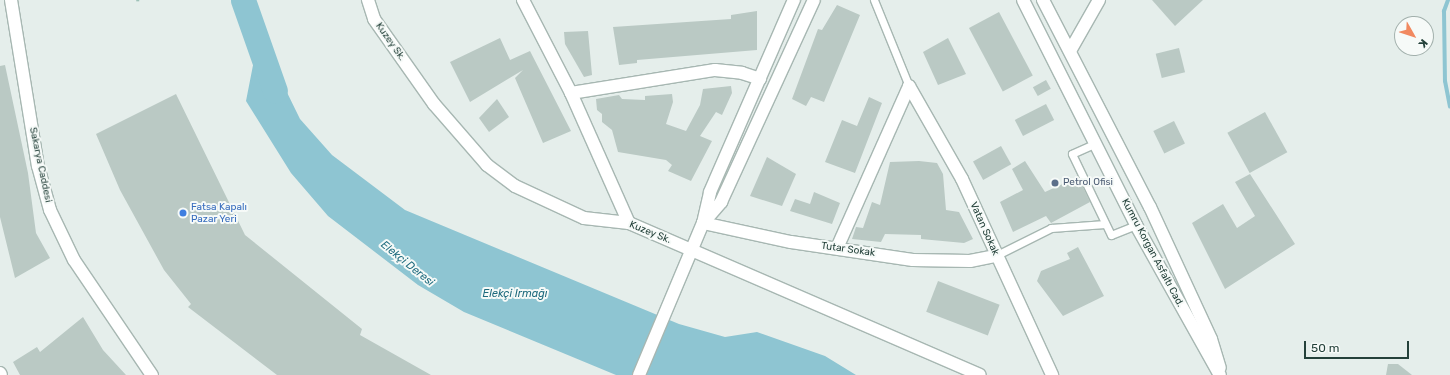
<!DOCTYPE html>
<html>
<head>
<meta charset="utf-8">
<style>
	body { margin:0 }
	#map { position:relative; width:1450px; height:375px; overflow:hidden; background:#e5eeeb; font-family:Rubik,sans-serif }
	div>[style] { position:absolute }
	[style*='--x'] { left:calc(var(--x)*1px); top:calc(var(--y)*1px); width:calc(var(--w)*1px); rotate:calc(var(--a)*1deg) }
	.water>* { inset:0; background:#8ec5d2 }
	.stream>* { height:4px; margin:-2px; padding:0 2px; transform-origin:2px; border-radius:2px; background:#8ec5d2 }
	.river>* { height:25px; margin:-12.5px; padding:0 12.5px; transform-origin:12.5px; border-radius:12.5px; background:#8ec5d2 }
	.building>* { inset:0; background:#bac9c4; transform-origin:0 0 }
	.path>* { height:2.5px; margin-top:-1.25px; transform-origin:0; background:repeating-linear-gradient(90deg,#86b2a6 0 2px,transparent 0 5px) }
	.roads { filter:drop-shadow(1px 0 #a7b7b2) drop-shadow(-1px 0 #a7b7b2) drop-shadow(0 1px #a7b7b2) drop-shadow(0 -1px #a7b7b2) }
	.service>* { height:7px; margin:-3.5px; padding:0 3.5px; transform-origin:3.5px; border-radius:3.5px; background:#fff }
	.minor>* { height:12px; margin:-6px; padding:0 6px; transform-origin:6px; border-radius:6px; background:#fff }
	.tertiary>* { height:12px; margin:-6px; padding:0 6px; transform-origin:6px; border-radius:6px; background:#fff }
	.secondary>* { height:12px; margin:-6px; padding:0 6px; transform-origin:6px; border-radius:6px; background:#fff }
	.dots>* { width:11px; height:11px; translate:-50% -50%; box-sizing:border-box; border:2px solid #f6faf8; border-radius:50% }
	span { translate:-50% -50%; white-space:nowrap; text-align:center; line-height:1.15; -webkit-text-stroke:4px #f6faf8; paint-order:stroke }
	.street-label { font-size:10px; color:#24413a }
	.service-label { font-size:10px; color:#4e5e75 }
	.left { translate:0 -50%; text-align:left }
	.shop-label { font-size:10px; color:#366cbe }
	.water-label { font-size:11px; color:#1d6a7d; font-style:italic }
	.north { position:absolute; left:1394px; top:16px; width:40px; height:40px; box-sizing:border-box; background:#f6faf8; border:1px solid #a2b0ac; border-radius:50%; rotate:129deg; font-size:11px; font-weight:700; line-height:16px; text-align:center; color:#24413a }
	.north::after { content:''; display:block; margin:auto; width:14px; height:18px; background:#f18960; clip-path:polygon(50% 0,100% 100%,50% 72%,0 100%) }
	.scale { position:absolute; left:1304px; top:341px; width:105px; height:18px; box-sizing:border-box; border:2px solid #24413a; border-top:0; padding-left:5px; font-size:12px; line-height:14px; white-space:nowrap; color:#24413a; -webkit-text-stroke:3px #f6faf8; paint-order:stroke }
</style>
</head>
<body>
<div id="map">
	<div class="water">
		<i style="clip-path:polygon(255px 55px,276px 70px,300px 119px,332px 155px,405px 210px,679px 324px,725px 337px,757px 332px,825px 356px,856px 375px,616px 375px,464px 312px,418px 285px,328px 216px,291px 173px,246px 101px)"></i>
	</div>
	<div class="stream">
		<i style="--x:1448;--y:0;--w:12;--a:110"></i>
		<i style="--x:1444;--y:11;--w:70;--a:89.2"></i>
		<i style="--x:1445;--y:81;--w:26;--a:79"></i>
	</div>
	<div class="river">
		<i style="--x:243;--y:0;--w:96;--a:70.6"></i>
	</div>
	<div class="building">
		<i style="clip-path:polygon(1152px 0,1203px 0,1175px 26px)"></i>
		<i style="clip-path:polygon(837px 5px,860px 15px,824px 102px,811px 97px,806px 106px,792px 99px,818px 29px,822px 30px)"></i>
		<i style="clip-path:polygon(757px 11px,757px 50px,637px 60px,637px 63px,619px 65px,613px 27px,731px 19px,731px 15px)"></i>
		<i style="left:999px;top:12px;width:72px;height:34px;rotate:62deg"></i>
		<i style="clip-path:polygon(588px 31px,592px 75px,584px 77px,565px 44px,564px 32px)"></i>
		<i style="clip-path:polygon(500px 38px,510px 60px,530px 51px,571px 131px,543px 143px,515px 78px,523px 70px,470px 102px,450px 62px)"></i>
		<i style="clip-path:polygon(948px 38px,966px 74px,938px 85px,923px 52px)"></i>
		<i style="left:1179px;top:48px;width:25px;height:24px;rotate:76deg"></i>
		<i style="clip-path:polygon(5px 65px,28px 173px,36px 233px,50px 258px,15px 278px,0 217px,0 66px)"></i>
		<i style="left:1046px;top:80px;width:10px;height:15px;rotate:61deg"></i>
		<i style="clip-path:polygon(731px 86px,732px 93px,722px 115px,716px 112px,700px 136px,712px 141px,691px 181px,668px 171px,672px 165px,666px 160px,618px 152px,612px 130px,602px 122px,602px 114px,597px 110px,596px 99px,619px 95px,622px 99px,645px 100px,645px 96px,672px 94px,673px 102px,666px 124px,686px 131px,700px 105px,703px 89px)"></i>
		<i style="clip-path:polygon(176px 94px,245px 235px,362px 329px,360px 335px,431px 375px,277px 375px,188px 307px,191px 304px,164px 270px,120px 190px,96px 134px)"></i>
		<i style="clip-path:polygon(869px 97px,882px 103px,855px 173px,825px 162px,842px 120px,857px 126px)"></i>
		<i style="clip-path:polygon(497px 99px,509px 117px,489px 132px,479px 118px)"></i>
		<i style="left:1046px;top:104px;width:18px;height:35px;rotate:63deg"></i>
		<i style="left:1265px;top:112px;width:46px;height:43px;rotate:61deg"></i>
		<i style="left:1174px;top:121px;width:25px;height:23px;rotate:64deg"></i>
		<i style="left:1001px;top:146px;width:21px;height:32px;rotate:61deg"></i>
		<i style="clip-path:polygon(767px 157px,796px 174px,782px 206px,750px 196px)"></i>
		<i style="clip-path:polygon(919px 161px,937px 163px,943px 174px,946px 210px,959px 212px,973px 239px,964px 243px,921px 239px,921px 235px,885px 234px,881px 242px,852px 239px,856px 227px,863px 228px,872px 202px,880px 205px,890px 162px)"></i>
		<i style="clip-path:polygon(1025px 161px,1045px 192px,1078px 177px,1090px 202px,1051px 223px,1046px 216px,1013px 232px,1000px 202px,1023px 190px,1012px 169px)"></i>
		<i style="clip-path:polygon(1250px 174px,1295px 244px,1225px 289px,1192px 223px,1223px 204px,1237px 228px,1255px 216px,1235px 182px)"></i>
		<i style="clip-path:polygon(814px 192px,840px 203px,832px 224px,790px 211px,795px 199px,810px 204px)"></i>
		<i style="clip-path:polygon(1078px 247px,1104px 296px,1063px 316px,1037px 281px,1041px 271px,1070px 259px,1067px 253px)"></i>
		<i style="left:938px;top:281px;width:66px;height:33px;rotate:21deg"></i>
		<i style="clip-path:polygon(83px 317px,103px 350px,126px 375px,20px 375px,13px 362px,37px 347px,40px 352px)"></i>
		<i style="clip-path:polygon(1388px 364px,1398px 364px,1412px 375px,1386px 375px)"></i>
	</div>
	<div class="path">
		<i style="--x:138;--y:0;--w:1;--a:90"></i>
	</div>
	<div class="roads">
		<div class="service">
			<i style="--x:874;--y:0;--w:93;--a:67.9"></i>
			<i style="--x:1094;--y:144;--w:24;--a:156"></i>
			<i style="--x:1072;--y:154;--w:90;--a:64.3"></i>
			<i style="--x:1111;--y:235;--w:27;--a:-22"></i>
			<i style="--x:995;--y:256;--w:63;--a:-26.6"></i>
			<i style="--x:1051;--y:228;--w:54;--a:-4.2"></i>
		</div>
		<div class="minor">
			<i style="--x:11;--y:0;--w:168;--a:80.8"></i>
			<i style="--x:38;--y:166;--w:46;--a:74.7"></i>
			<i style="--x:50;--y:210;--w:55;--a:64.4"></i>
			<i style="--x:74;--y:260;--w:139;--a:55.9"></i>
			<i style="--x:368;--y:0;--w:20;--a:72"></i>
			<i style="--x:374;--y:19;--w:104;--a:54.8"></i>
			<i style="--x:434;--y:104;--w:81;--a:49"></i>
			<i style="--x:487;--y:165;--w:35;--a:37"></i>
			<i style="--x:515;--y:186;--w:76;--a:24.9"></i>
			<i style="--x:584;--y:218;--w:45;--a:6.3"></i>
			<i style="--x:629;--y:223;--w:382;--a:23.4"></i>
			<i style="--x:523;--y:0;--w:105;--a:62.7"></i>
			<i style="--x:571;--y:93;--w:142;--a:66"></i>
			<i style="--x:909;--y:86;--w:107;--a:60.3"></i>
			<i style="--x:962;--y:179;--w:216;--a:65.3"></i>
			<i style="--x:571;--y:93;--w:146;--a:-9.1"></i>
			<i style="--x:715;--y:70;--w:27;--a:6"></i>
			<i style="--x:742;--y:73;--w:19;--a:18"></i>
			<i style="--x:703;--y:223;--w:90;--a:12.2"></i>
			<i style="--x:791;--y:242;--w:123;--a:8.4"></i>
			<i style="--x:913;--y:260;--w:57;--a:1"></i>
			<i style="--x:970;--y:261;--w:25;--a:-11"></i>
			<i style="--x:837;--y:248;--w:177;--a:-66"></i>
			<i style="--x:0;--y:373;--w:2;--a:63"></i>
		</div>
		<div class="tertiary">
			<i style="--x:1070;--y:51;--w:59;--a:-60.4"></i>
		</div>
		<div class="secondary">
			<i style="--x:1023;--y:0;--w:252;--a:63.3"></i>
			<i style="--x:1136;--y:225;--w:172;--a:60.8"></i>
			<i style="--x:1043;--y:0;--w:233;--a:62.7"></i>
			<i style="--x:1150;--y:207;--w:145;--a:65.2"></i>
			<i style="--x:1211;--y:339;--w:30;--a:73"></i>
			<i style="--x:703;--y:223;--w:28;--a:-49"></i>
			<i style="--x:721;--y:202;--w:222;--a:-65.3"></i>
			<i style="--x:639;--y:375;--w:165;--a:-67.2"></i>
			<i style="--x:703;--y:223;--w:32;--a:-77"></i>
			<i style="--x:710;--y:192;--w:210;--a:-66.4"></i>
		</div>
	</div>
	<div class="dots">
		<i style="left:1055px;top:183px;background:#5c6f8a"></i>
		<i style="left:183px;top:213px;background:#3f7fe0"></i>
	</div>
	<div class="street-label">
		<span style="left:390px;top:42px;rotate:55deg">Kuzey Sk.</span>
		<span style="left:40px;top:165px;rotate:78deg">Sakarya Caddesi</span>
		<span style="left:984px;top:229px;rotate:66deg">Vatan Sokak</span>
		<span style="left:650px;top:233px;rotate:22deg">Kuzey Sk.</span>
		<span style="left:848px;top:250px;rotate:8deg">Tutar Sokak</span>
		<span style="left:1152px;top:253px;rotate:62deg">Kumru Korgan Asfaltı Cad.</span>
	</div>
	<div class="service-label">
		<span class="left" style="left:1063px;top:183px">Petrol Ofisi</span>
	</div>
	<div class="shop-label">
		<span class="left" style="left:191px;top:213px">Fatsa Kapalı<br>Pazar Yeri</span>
	</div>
	<div class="water-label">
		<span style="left:407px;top:264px;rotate:39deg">Elekçi Deresi</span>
		<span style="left:515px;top:294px">Elekçi Irmağı</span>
	</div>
	<div class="north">K</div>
	<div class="scale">50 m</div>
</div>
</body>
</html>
